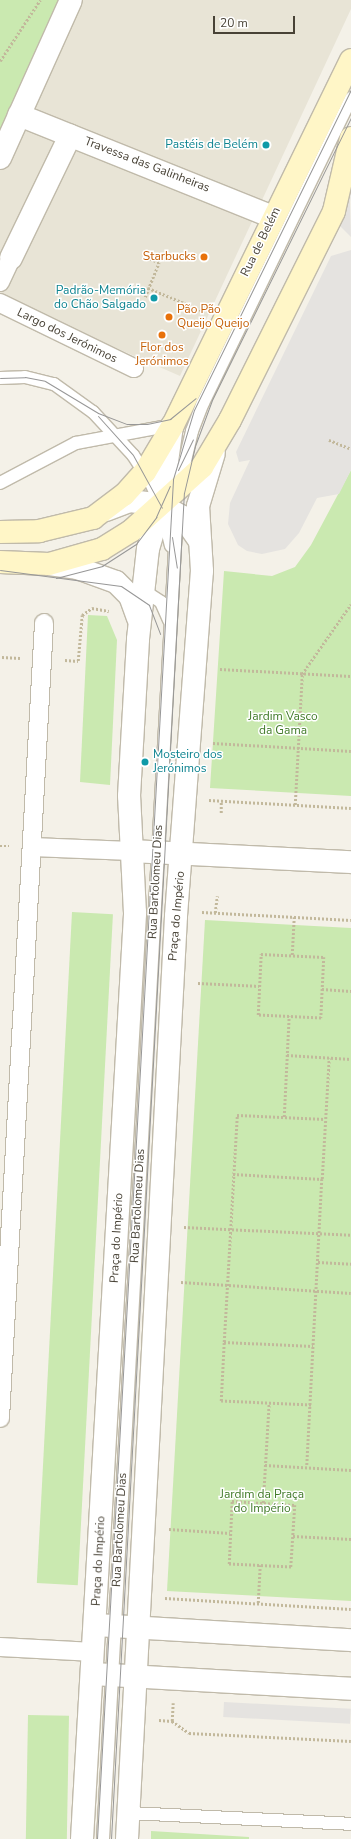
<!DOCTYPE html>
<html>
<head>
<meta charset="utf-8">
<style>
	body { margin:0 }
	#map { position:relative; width:351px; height:1839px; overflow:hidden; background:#f4f1e8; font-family:"Nunito Sans",sans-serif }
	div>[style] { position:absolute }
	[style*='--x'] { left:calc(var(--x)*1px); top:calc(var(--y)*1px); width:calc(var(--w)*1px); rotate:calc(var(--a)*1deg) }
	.residential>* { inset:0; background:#e8e4d6 }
	.green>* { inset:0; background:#cae9b0; transform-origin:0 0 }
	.parking>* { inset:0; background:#e5e3e0; transform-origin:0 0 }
	.path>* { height:2.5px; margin-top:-1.25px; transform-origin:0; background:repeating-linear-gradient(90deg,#c2b89b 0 2px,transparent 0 4px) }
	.roads { filter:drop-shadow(1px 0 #c0baaa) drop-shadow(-1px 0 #c0baaa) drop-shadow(0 1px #c0baaa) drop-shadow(0 -1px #c0baaa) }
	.service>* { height:12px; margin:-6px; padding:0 6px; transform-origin:6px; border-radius:6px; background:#fff }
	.pedestrian>* { height:18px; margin:-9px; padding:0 9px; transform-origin:9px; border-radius:9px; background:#fff }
	.minor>* { height:22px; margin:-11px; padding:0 11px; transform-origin:11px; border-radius:11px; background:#fff }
	.tertiary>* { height:22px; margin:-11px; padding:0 11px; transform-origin:11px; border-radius:11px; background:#fff }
	.secondary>* { height:22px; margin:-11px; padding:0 11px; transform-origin:11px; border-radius:11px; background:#fff6c7 }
	.tram>* { height:1px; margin:-0.5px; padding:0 0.5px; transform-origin:0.5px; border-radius:0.5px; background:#979797 }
	.dots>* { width:11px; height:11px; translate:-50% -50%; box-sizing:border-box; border:2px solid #fff; border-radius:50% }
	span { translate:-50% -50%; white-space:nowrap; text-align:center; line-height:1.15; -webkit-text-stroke:3px #fff; paint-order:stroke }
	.culture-label { font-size:12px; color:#0d838f }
	.right { translate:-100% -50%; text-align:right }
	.left { translate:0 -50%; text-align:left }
	.street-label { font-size:12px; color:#484236 }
	.food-label { font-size:12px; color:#c56008 }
	.park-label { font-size:12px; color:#407a28 }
	.scale { position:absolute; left:213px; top:16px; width:82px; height:18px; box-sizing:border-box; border:2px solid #484236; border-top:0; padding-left:5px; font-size:12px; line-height:14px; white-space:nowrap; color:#484236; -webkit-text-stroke:3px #fff; paint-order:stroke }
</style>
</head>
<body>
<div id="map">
	<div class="residential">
		<i style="clip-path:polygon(73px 0,351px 0,351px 9px,180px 376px,0 297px,0 169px)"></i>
	</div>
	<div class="green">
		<i style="clip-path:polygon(0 0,67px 0,0 136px)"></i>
		<i style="clip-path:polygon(351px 470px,351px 796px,210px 788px,224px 571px,272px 576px,295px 567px,311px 545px)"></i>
		<i style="clip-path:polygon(88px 615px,107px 616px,117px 640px,110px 785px,80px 782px)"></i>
		<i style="left:72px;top:912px;width:41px;height:672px;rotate:3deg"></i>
		<i style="clip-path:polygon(205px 920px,351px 928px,351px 1601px,167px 1591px)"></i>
		<i style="left:28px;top:1715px;width:41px;height:124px;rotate:1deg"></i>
		<i style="clip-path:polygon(151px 1831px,249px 1837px,249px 1839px,151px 1839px)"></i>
	</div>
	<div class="parking">
		<i style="clip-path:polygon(351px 192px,350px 202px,351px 237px,338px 224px)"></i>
		<i style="clip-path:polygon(351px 250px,351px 470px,339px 494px,317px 498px,299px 533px,285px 549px,262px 554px,247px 551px,238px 545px,228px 524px,230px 503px,250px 460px,239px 462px,236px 452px,331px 256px)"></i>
		<i style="left:224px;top:1702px;width:127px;height:15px;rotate:3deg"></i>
	</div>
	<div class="path">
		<i style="--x:0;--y:61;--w:73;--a:-56.7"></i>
		<i style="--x:148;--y:288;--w:57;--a:22.5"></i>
		<i style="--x:145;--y:297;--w:37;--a:-68"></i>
		<i style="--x:159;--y:263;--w:12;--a:-156"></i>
		<i style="--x:329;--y:440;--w:24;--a:22"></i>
		<i style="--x:2;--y:657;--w:18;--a:3"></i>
		<i style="--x:65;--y:660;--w:13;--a:4"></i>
		<i style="--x:78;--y:661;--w:46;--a:-85"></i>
		<i style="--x:82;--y:615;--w:12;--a:-35"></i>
		<i style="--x:92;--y:608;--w:17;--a:10"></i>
		<i style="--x:220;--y:669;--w:131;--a:3.1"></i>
		<i style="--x:213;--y:743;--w:138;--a:3.3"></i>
		<i style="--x:209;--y:800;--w:142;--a:3.2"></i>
		<i style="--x:295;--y:805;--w:131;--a:-86.9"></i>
		<i style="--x:302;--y:674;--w:85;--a:-55"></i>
		<i style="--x:221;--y:813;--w:12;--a:-90"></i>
		<i style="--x:0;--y:846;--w:9;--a:0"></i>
		<i style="--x:202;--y:912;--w:149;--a:3.1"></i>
		<i style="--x:215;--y:913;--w:17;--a:-83"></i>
		<i style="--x:261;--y:954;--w:63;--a:2.7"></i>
		<i style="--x:324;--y:957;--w:61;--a:92.8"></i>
		<i style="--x:321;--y:1018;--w:63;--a:-177.3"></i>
		<i style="--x:258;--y:1015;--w:61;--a:-87.2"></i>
		<i style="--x:292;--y:955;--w:38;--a:-87"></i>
		<i style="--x:198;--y:983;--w:61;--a:2.8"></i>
		<i style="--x:322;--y:989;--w:29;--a:4"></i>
		<i style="--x:287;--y:1055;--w:64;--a:3.6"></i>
		<i style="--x:284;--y:1117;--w:101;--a:-87.2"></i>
		<i style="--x:233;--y:1174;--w:89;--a:3.2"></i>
		<i style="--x:322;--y:1179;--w:288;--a:93"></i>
		<i style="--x:322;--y:1179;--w:121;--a:-86.7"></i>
		<i style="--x:184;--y:1227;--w:167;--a:2.7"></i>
		<i style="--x:318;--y:1262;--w:33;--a:3"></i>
		<i style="--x:181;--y:1282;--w:170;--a:3.7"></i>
		<i style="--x:224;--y:1342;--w:227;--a:-86.7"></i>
		<i style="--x:237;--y:1115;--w:88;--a:2.6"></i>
		<i style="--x:311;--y:1405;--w:90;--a:-177.5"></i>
		<i style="--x:221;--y:1401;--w:59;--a:-87.1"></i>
		<i style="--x:224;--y:1342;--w:89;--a:2.6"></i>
		<i style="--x:265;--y:1465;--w:86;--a:3.3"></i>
		<i style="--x:232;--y:1501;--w:63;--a:3.6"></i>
		<i style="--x:295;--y:1505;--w:62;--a:93.7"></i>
		<i style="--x:291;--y:1567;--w:62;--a:-177.2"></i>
		<i style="--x:229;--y:1564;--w:63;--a:-87.3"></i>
		<i style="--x:263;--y:1503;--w:100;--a:-86.6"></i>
		<i style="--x:169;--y:1529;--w:61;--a:3.8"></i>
		<i style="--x:293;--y:1536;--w:58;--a:3"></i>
		<i style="--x:165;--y:1598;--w:186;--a:3.4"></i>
		<i style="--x:258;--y:1603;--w:38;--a:-87"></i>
		<i style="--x:159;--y:1720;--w:13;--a:4"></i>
		<i style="--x:172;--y:1721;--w:21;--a:35"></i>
		<i style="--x:189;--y:1733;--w:162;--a:2.8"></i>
		<i style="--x:172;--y:1721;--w:18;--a:-87"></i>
	</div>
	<div class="roads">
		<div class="service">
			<i style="--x:0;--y:378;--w:25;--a:-2"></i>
			<i style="--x:25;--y:377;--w:30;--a:14"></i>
			<i style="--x:54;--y:384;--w:48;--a:35.7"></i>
			<i style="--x:93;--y:412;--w:59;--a:47.1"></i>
			<i style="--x:133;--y:455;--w:33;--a:57"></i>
			<i style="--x:151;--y:483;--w:24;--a:66"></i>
			<i style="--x:161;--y:505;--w:42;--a:76.3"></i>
			<i style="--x:0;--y:483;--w:86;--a:-27.8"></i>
			<i style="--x:76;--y:443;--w:99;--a:-10.5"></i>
			<i style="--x:179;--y:486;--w:57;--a:-76.7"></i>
			<i style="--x:192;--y:431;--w:30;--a:-69"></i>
			<i style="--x:203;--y:403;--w:339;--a:-64.1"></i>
			<i style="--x:141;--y:589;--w:24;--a:33"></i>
			<i style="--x:161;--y:602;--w:20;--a:66"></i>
			<i style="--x:129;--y:1813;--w:222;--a:2.8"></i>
			<i style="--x:103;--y:1839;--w:1331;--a:-86.81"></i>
		</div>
		<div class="pedestrian">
			<i style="--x:0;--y:282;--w:26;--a:-65"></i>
			<i style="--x:0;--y:303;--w:149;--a:25.9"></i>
			<i style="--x:32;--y:847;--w:99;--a:2.3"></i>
			<i style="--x:0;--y:1418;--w:796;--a:-86.83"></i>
			<i style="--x:0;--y:1647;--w:94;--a:3"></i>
		</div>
		<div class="minor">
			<i style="--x:19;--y:115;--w:274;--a:21.9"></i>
			<i style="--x:0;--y:158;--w:173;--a:-65.8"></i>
			<i style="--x:11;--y:258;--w:136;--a:-64.2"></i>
			<i style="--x:131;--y:851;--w:220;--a:2.9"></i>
			<i style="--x:96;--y:1625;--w:255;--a:3.4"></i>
		</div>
		<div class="tertiary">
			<i style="--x:106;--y:510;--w:26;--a:-21"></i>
			<i style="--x:130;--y:501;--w:31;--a:7"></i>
			<i style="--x:161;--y:505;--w:25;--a:29"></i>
			<i style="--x:183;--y:517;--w:28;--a:55"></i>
			<i style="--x:49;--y:564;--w:28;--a:8"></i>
			<i style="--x:77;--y:568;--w:41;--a:19.7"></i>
			<i style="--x:116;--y:582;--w:20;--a:45"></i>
			<i style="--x:130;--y:596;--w:23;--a:70"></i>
			<i style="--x:93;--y:1674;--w:258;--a:3.3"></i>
			<i style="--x:82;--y:1839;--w:928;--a:-86.72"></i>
			<i style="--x:135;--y:913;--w:117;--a:-92.9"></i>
			<i style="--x:129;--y:796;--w:157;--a:-86.7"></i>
			<i style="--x:138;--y:639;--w:91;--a:-83.7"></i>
			<i style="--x:148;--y:549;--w:46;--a:-73.5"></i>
			<i style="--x:161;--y:505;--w:80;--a:-82.1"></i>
			<i style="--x:127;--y:1839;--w:924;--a:-86.96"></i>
			<i style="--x:176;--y:916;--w:346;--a:-85.7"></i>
			<i style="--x:202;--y:571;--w:65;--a:-93.5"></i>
			<i style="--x:198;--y:506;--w:55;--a:-73.2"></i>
		</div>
		<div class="secondary">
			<i style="--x:0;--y:532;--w:39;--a:-1"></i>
			<i style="--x:39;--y:531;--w:56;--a:-13.5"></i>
			<i style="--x:93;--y:518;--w:39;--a:-37"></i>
			<i style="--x:124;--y:495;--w:31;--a:-48"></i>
			<i style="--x:145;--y:472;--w:55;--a:-59.2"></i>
			<i style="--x:173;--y:425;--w:406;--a:-64"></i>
			<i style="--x:0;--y:562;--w:49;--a:2.3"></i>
			<i style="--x:49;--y:564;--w:55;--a:-15.8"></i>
			<i style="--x:102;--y:549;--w:34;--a:-32"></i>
			<i style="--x:131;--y:531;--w:96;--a:-42"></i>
			<i style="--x:202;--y:467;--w:55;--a:-59.2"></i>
			<i style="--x:230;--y:420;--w:233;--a:-63.5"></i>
			<i style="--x:334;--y:211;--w:75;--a:-76.9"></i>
		</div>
	</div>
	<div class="tram">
		<i style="--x:0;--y:378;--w:25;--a:-2"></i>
		<i style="--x:25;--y:377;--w:20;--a:11"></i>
		<i style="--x:45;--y:381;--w:62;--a:31.1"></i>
		<i style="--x:98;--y:413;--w:31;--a:21"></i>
		<i style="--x:127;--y:424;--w:20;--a:0"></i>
		<i style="--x:147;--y:424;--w:24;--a:-12"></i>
		<i style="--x:170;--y:419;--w:33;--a:-39"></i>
		<i style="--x:98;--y:416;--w:52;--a:48.1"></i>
		<i style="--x:133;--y:455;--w:60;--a:61.3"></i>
		<i style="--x:178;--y:470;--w:34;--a:-64"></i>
		<i style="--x:172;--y:537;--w:31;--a:81"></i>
		<i style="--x:0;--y:570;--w:122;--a:7.5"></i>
		<i style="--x:121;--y:586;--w:34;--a:34"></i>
		<i style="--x:149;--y:605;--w:31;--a:69"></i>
		<i style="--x:56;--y:578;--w:48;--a:-14.6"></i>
		<i style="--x:102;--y:566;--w:40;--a:-32.9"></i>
		<i style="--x:136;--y:544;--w:34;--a:-53"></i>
		<i style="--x:156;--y:517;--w:34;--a:-66"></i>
		<i style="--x:97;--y:1839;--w:1362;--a:-86.8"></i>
		<i style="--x:173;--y:479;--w:72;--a:-73.1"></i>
		<i style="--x:194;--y:410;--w:356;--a:-63.9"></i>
		<i style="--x:111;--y:1839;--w:1348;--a:-86.9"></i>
		<i style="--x:184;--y:493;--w:48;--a:-76.8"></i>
		<i style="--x:195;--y:446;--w:49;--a:-69.7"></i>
		<i style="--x:212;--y:400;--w:315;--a:-63.8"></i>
	</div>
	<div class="dots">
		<i style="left:266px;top:145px;background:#0f9aa8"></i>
		<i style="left:204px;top:257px;background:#e8710a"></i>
		<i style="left:154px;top:298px;background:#0f9aa8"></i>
		<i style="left:169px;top:317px;background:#e8710a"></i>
		<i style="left:162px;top:335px;background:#e8710a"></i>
		<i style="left:145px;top:762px;background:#0f9aa8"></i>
	</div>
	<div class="culture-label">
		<span class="right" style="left:258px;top:145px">Pastéis de Belém</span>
		<span class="right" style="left:146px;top:298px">Padrão-Memória<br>do Chão Salgado</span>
		<span class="left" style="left:153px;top:762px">Mosteiro dos<br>Jerónimos</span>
	</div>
	<div class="street-label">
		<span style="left:147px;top:165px;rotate:21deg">Travessa das Galinheiras</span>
		<span style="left:261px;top:242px;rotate:-64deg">Rua de Belém</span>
		<span style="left:67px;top:336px;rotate:26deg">Largo dos Jerónimos</span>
		<span style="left:156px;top:882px;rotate:-87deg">Rua Bartolomeu Dias</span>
		<span style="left:177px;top:916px;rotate:-85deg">Praça do Império</span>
		<span style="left:138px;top:1206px;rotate:-87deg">Rua Bartolomeu Dias</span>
		<span style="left:117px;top:1238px;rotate:-87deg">Praça do Império</span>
		<span style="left:120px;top:1530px;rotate:-87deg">Rua Bartolomeu Dias</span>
		<span style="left:99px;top:1561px;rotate:-87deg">Praça do Império</span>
	</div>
	<div class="food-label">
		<span class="right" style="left:196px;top:257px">Starbucks</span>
		<span class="left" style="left:177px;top:317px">Pão Pão<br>Queijo Queijo</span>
		<span style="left:162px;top:355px">Flor dos<br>Jerónimos</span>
	</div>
	<div class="park-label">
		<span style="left:283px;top:724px">Jardim Vasco<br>da Gama</span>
		<span style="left:262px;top:1502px">Jardim da Praça<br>do Império</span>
	</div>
	<div class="scale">20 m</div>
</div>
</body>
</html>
